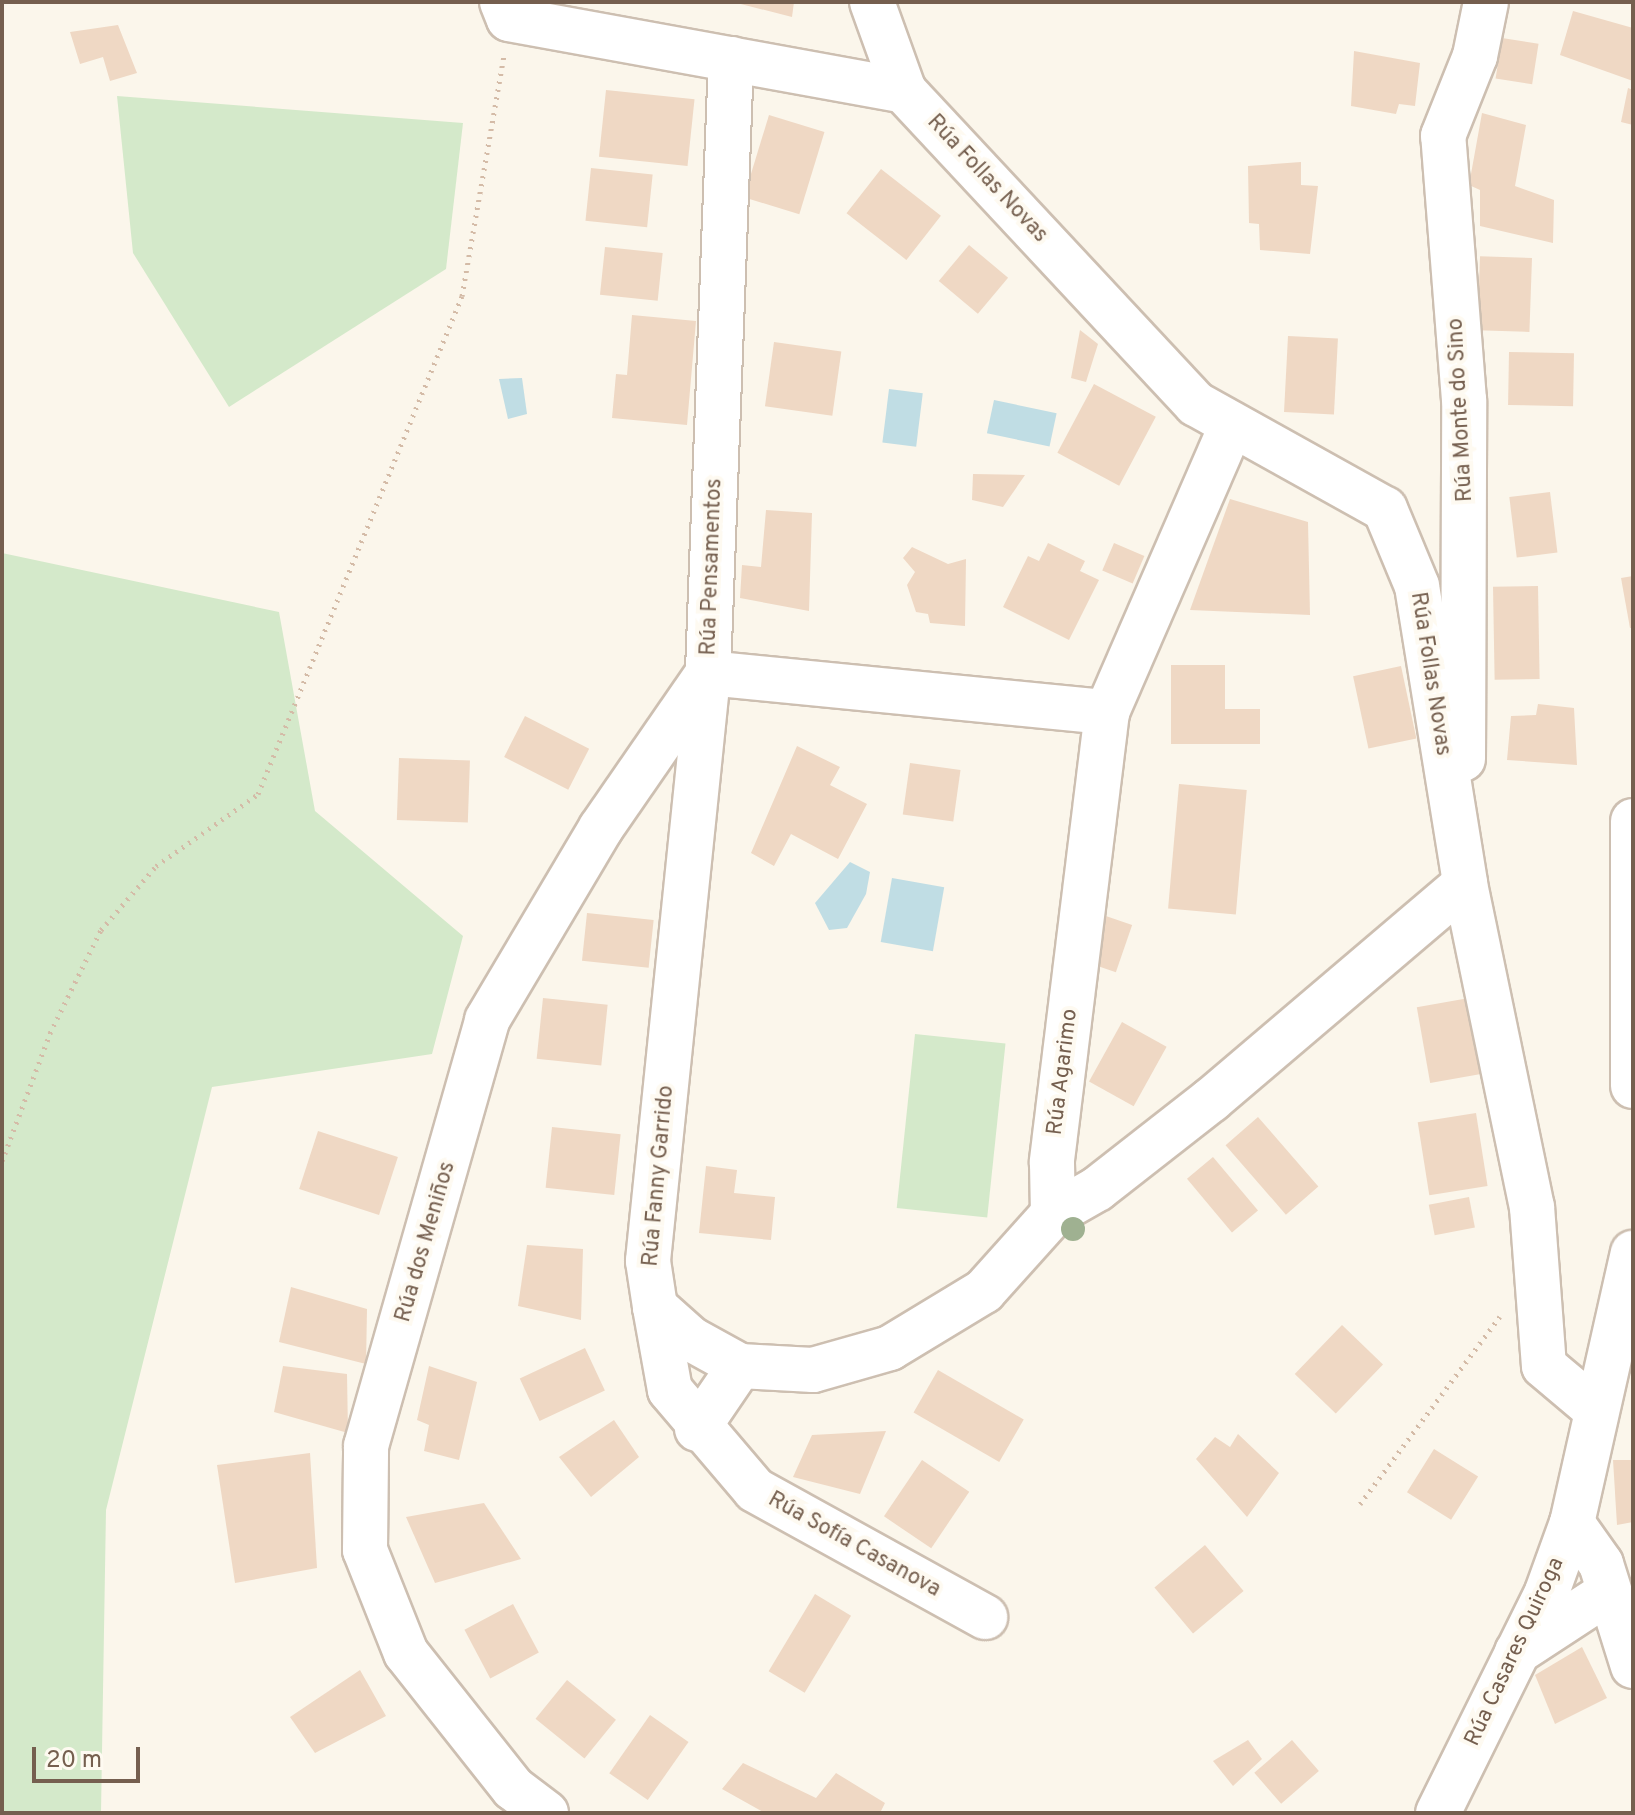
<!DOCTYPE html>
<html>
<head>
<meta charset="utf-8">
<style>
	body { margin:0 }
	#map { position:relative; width:1635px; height:1815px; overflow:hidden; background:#fbf6eb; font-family:Overpass,sans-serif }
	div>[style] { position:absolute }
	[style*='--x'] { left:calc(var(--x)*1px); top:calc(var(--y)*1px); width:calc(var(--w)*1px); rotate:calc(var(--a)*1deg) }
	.green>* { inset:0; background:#d4e9ca; transform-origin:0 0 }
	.water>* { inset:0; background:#c0dde4; transform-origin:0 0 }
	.building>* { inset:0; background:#efd8c4; transform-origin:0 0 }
	.path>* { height:5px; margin-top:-2.5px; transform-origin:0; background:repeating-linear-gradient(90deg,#d4bba7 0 2px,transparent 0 8px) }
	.roads { filter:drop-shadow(2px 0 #cdbfb1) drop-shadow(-2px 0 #cdbfb1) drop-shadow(0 2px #cdbfb1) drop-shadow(0 -2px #cdbfb1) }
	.minor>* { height:44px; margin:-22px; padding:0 22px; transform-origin:22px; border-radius:22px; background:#fff }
	.trees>* { width:24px; height:24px; margin:-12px; border-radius:50%; background:#9fb191 }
	span { translate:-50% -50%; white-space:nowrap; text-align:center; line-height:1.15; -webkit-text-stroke:8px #fefaf1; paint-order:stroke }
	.street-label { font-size:22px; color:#755f4f }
	.frame { position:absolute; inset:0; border:4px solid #755f4f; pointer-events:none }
	.scale { position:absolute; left:32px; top:1747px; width:108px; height:36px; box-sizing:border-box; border:4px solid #755f4f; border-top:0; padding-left:10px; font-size:24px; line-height:28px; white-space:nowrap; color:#755f4f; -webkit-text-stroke:6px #fefaf1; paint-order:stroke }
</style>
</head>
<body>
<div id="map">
	<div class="green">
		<i style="clip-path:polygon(117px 96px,463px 123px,446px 269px,229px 407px,133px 253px)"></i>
		<i style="clip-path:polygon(2px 553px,279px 612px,315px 811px,463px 936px,432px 1054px,212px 1087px,106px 1510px,101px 1813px,2px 1813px)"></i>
		<i style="left:915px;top:1034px;width:91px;height:175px;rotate:6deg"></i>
	</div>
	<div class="water">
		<i style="clip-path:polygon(522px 378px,527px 414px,508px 419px,499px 379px)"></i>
		<i style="left:889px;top:389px;width:34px;height:54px;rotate:7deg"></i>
		<i style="left:994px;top:400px;width:64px;height:34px;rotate:12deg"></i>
		<i style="clip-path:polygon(850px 862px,870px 872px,866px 894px,847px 928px,829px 930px,815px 903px)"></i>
		<i style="left:892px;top:878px;width:53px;height:65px;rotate:10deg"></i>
	</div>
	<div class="building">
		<i style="clip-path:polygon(733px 2px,794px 2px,792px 17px)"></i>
		<i style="clip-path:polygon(1573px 11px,1633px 28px,1633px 81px,1560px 55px)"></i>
		<i style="clip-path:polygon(118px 25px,137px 73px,110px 81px,103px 57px,80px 64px,70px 32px)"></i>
		<i style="left:1502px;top:38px;width:37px;height:41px;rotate:9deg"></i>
		<i style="clip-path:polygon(1354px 51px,1420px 63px,1415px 106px,1399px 104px,1396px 114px,1351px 106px)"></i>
		<i style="clip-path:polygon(1628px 88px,1633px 90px,1633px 125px,1621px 122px)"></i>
		<i style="left:606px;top:90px;width:89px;height:67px;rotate:6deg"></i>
		<i style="clip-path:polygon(1482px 113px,1526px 125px,1515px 186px,1554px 200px,1553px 243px,1480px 226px,1480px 190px,1469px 185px)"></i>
		<i style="left:769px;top:115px;width:58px;height:86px;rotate:17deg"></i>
		<i style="clip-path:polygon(1301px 162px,1301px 185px,1318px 186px,1310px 254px,1260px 250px,1259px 224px,1249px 223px,1248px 166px)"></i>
		<i style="left:591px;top:168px;width:62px;height:53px;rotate:6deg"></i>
		<i style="left:881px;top:169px;width:76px;height:56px;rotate:38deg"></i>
		<i style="left:969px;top:245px;width:51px;height:47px;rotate:40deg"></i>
		<i style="left:605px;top:247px;width:58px;height:48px;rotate:6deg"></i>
		<i style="left:1532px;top:258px;width:74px;height:52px;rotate:92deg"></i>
		<i style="clip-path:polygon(632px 315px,696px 321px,687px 425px,612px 418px,616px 374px,627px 375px)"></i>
		<i style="clip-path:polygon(1080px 330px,1098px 344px,1086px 382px,1071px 378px)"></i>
		<i style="left:1288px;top:336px;width:50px;height:76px;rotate:3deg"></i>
		<i style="left:774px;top:342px;width:68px;height:65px;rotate:8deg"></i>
		<i style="left:1509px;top:352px;width:65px;height:53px;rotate:1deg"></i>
		<i style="left:1094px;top:384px;width:70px;height:78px;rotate:28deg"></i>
		<i style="clip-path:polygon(973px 474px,1025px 475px,1003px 507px,972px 500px)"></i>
		<i style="left:1550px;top:492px;width:61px;height:41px;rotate:83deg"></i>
		<i style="clip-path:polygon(1230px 499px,1308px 522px,1310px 615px,1190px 610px)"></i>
		<i style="clip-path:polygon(766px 510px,812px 513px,809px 611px,740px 598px,742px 565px,761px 567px)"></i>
		<i style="clip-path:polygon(1048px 543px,1085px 561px,1080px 571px,1099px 580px,1069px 640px,1003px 607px,1028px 556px,1039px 561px)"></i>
		<i style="left:1114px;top:543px;width:33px;height:30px;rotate:23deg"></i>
		<i style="clip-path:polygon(912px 547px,948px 564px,966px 559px,965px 626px,930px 623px,928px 614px,916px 612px,907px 585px,915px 572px,903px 558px)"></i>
		<i style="clip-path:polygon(1633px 576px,1633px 628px,1630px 628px,1621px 578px)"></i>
		<i style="left:1538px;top:586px;width:93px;height:45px;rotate:89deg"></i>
		<i style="clip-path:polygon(1171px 665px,1225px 665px,1225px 709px,1260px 709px,1260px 744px,1171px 744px)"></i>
		<i style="left:1401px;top:666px;width:74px;height:49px;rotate:78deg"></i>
		<i style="clip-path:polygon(1538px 704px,1574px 708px,1577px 765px,1507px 760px,1511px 716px,1536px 715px)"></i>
		<i style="left:525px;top:716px;width:72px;height:46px;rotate:27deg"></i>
		<i style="clip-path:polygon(797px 746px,840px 767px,830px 785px,867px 804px,838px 859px,791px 834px,774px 866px,751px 853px)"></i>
		<i style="left:399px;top:758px;width:71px;height:62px;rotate:2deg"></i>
		<i style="left:910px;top:763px;width:51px;height:52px;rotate:8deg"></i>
		<i style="left:1179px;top:784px;width:68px;height:125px;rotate:5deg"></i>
		<i style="left:587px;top:913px;width:67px;height:48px;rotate:6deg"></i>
		<i style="left:1100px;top:914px;width:34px;height:50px;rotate:19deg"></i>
		<i style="left:543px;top:998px;width:65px;height:61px;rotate:6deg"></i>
		<i style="left:1469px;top:998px;width:77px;height:53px;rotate:80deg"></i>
		<i style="left:1122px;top:1022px;width:51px;height:68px;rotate:29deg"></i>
		<i style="left:1476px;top:1113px;width:74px;height:59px;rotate:81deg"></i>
		<i style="left:1258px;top:1117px;width:92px;height:43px;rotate:49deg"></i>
		<i style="left:552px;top:1127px;width:69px;height:61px;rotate:6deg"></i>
		<i style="left:318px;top:1131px;width:84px;height:61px;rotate:18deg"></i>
		<i style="left:1213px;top:1157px;width:70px;height:34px;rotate:50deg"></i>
		<i style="clip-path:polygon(706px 1166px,737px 1170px,734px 1193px,775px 1197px,771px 1240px,699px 1233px)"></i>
		<i style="left:1469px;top:1197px;width:31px;height:41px;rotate:79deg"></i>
		<i style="clip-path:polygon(527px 1245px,583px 1249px,581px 1320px,518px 1306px)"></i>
		<i style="clip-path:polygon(291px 1287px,367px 1309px,366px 1364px,279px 1342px)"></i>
		<i style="left:1342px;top:1325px;width:57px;height:68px;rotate:44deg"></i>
		<i style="left:585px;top:1348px;width:47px;height:72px;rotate:65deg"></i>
		<i style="clip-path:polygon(283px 1366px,347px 1374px,348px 1433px,274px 1412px)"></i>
		<i style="clip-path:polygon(429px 1366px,477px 1382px,459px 1460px,424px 1451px,429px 1425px,417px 1420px)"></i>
		<i style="left:938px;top:1370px;width:99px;height:49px;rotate:30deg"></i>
		<i style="clip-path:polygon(614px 1420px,639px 1457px,591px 1497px,559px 1457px)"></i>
		<i style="clip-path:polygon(886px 1431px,860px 1494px,793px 1477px,812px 1435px)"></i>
		<i style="clip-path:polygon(1238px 1434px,1279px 1473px,1247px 1517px,1196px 1459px,1215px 1437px,1230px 1447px)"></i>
		<i style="left:1434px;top:1449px;width:52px;height:51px;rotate:32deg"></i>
		<i style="clip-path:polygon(310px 1453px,317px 1568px,235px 1583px,217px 1465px)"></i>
		<i style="left:922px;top:1460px;width:57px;height:68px;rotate:34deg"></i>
		<i style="clip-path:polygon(1613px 1460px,1633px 1460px,1633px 1522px,1617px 1525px)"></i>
		<i style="clip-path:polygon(484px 1503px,521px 1559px,435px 1583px,406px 1517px)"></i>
		<i style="left:1205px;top:1545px;width:60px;height:66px;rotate:50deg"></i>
		<i style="left:815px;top:1594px;width:42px;height:90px;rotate:31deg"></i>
		<i style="left:513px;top:1604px;width:55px;height:55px;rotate:62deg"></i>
		<i style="clip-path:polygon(1582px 1647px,1607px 1698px,1555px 1724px,1535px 1675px)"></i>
		<i style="clip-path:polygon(360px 1670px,386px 1716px,315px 1753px,290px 1717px)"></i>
		<i style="left:567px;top:1680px;width:63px;height:50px;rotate:39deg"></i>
		<i style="left:650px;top:1715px;width:47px;height:71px;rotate:35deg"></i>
		<i style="clip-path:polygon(1248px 1740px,1262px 1759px,1233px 1786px,1213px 1761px)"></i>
		<i style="left:1292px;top:1740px;width:41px;height:50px;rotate:49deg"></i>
		<i style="clip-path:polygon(743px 1763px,816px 1798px,836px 1773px,885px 1803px,880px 1813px,765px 1813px,722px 1789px)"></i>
	</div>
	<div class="path">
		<i style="--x:2;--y:1161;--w:137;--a:-69.4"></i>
		<i style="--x:50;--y:1033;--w:115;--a:-63.7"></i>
		<i style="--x:101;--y:930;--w:84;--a:-49.3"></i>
		<i style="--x:156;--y:866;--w:125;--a:-35.2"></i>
		<i style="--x:258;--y:794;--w:538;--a:-67.72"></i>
		<i style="--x:462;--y:296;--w:245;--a:-80.1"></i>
		<i style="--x:1360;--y:1504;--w:234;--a:-53.3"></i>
	</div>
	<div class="roads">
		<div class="minor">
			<i style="--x:502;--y:2;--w:18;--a:68"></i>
			<i style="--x:509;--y:19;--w:402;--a:10.3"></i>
			<i style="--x:872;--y:2;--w:95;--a:70.2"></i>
			<i style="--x:904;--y:91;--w:428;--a:47"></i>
			<i style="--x:1196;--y:404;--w:216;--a:29.1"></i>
			<i style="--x:1385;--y:509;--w:83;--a:67.4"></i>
			<i style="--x:1417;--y:586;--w:302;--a:80.8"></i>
			<i style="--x:1465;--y:884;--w:330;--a:78.3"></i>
			<i style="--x:1532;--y:1207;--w:159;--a:85.7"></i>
			<i style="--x:1544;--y:1366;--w:65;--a:40"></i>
			<i style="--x:731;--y:59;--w:614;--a:92.15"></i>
			<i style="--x:708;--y:673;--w:401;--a:5.6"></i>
			<i style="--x:1230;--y:429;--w:309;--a:113.5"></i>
			<i style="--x:1107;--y:712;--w:454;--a:97"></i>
			<i style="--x:1052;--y:1163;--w:51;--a:88.9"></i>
			<i style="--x:1053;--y:1214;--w:51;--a:-29.6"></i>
			<i style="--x:1097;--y:1189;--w:145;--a:-38"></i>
			<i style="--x:1211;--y:1100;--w:333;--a:-40.4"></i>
			<i style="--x:708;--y:676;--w:588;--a:95.86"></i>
			<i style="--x:648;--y:1261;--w:47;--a:81.3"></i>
			<i style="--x:655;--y:1307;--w:48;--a:41.6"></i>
			<i style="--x:691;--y:1339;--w:56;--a:28.9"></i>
			<i style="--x:740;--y:1366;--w:73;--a:3.1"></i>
			<i style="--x:813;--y:1370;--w:80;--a:-15.9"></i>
			<i style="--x:890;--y:1348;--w:110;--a:-31.2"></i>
			<i style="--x:984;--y:1291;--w:103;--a:-48.1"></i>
			<i style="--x:1463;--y:759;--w:359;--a:-89.8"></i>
			<i style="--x:1464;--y:400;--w:265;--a:-94.5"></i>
			<i style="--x:1443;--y:136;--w:86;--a:-68.2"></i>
			<i style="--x:1475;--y:56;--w:55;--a:-78.5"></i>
			<i style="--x:1633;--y:821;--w:265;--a:90"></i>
			<i style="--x:655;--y:1307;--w:84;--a:79.8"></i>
			<i style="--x:670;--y:1390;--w:131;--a:49.6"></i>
			<i style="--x:755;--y:1490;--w:263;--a:28.9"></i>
			<i style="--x:697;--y:1429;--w:76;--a:-55.7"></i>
			<i style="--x:1572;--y:1523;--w:50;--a:54.7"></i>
			<i style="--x:1601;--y:1564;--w:107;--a:72.6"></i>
			<i style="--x:1517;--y:1652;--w:110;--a:-33.1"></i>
			<i style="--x:546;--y:1813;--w:41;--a:-142.9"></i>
			<i style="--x:513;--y:1788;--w:172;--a:-128.4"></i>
			<i style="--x:406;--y:1653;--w:111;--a:-111.7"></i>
			<i style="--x:365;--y:1550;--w:104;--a:-89.4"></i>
			<i style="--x:366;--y:1446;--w:443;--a:-74.1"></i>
			<i style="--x:487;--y:1020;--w:223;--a:-59.3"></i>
			<i style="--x:601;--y:828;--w:188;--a:-55.4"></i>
			<i style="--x:1438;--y:1813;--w:246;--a:-63.7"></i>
			<i style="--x:1547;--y:1592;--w:73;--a:-70.1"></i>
			<i style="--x:1572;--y:1523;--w:277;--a:-77.3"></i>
		</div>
	</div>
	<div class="trees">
		<i style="left:1073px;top:1229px"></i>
	</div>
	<div class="street-label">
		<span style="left:987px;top:179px;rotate:47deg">Rúa Follas Novas</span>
		<span style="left:1461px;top:410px;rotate:-93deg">Rúa Monte do Sino</span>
		<span style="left:712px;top:567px;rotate:-88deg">Rúa Pensamentos</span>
		<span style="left:1430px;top:674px;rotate:81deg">Rúa Follas Novas</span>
		<span style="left:1063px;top:1072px;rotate:-83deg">Rúa Agarimo</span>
		<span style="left:659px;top:1176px;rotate:-85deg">Rúa Fanny Garrido</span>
		<span style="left:426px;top:1242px;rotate:-74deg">Rúa dos Meniños</span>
		<span style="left:854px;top:1545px;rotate:29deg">Rúa Sofía Casanova</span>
		<span style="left:1515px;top:1652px;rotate:-65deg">Rúa Casares Quiroga</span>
	</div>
	<div class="frame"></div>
	<div class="scale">20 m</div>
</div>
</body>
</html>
